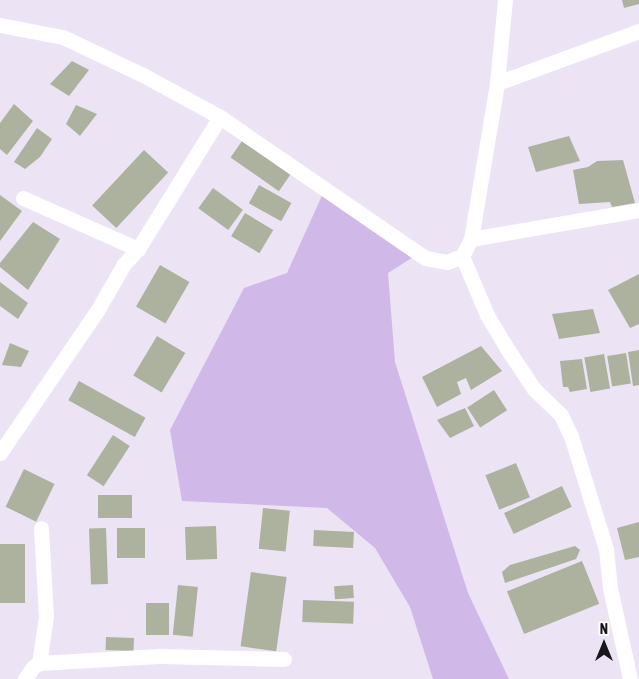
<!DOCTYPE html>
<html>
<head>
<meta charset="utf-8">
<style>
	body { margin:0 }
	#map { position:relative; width:639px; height:679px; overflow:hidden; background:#ece3f5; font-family:"Asap Condensed",sans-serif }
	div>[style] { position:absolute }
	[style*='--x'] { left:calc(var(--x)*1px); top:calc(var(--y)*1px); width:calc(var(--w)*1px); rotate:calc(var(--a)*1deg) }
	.green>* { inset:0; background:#d0b8e9 }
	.building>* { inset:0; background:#adb29f; transform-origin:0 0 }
	.minor>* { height:15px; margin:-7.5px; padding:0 7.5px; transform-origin:7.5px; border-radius:7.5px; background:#fff }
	span { translate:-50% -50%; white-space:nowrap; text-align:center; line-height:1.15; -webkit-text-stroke:5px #fff; paint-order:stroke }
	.north { position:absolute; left:579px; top:619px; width:50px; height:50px; -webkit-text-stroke:4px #fff; paint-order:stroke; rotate:0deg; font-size:14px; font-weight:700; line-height:20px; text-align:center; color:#1a161d }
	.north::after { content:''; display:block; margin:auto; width:18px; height:22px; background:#1a161d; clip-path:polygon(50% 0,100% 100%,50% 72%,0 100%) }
</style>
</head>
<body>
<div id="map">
	<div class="green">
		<i style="clip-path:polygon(325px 189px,421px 252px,388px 273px,395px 362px,468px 593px,509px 679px,433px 679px,410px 607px,375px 548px,327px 508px,182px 501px,170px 430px,244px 288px,287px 273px)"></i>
	</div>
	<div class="building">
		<i style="clip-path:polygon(622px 0,639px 0,639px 4px,624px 8px)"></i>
		<i style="clip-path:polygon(72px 61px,89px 70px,69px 96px,50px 84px)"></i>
		<i style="clip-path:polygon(14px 104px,33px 121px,7px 155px,0 149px,0 123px)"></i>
		<i style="clip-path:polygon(76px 105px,97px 114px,80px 136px,66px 124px)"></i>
		<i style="clip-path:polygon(37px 128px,52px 139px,40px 157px,25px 169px,14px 162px)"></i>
		<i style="clip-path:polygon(569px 136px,580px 161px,536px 172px,528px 147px)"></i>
		<i style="left:242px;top:141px;width:59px;height:20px;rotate:35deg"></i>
		<i style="left:144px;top:150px;width:33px;height:76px;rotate:43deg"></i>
		<i style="clip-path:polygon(623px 160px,635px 203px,612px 207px,610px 202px,579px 204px,573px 170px,588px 167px,597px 161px)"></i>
		<i style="left:259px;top:185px;width:37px;height:21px;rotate:29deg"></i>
		<i style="left:213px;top:188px;width:37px;height:25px;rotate:36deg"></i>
		<i style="clip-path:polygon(0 195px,22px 211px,0 241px)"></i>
		<i style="left:245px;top:213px;width:33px;height:27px;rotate:31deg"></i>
		<i style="clip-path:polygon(33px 222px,60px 239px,28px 290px,0 267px,0 263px)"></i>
		<i style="left:160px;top:265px;width:34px;height:48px;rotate:30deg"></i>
		<i style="clip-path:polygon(639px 274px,639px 324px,630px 328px,608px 290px)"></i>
		<i style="clip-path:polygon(0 282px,28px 303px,18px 319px,0 306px)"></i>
		<i style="clip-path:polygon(593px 309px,600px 333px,559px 339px,552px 314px)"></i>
		<i style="left:157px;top:336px;width:33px;height:46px;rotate:31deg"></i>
		<i style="clip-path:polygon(10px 343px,29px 351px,21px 367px,2px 365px)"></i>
		<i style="clip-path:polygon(481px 346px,502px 371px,471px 390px,466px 378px,457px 382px,461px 394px,437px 407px,422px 377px)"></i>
		<i style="clip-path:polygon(639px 350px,639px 385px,633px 386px,628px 352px)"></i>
		<i style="left:626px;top:353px;width:31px;height:19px;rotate:81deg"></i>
		<i style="left:604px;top:354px;width:35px;height:20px;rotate:80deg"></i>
		<i style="clip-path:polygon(582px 359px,587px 389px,570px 392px,568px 387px,563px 387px,560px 361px)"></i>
		<i style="left:79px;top:381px;width:76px;height:22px;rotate:29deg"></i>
		<i style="left:494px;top:390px;width:24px;height:32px;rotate:57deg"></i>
		<i style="clip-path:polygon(465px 408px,474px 426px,450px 438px,437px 420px)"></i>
		<i style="left:113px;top:435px;width:20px;height:48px;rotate:33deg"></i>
		<i style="left:516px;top:463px;width:37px;height:33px;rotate:68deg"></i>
		<i style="left:24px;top:469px;width:34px;height:42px;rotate:26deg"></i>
		<i style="left:562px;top:486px;width:23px;height:64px;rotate:65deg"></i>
		<i style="left:98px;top:495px;width:34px;height:23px"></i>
		<i style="left:263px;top:508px;width:27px;height:41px;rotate:6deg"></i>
		<i style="clip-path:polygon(639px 522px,639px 557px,625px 560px,617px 528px)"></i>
		<i style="left:216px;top:526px;width:33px;height:31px;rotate:88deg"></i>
		<i style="left:106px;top:528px;width:56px;height:17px;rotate:88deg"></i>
		<i style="left:117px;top:528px;width:28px;height:30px"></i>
		<i style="left:314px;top:530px;width:40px;height:16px;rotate:3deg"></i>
		<i style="left:25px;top:544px;width:59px;height:25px;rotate:90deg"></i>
		<i style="clip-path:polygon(575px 546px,580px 550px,576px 559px,505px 583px,502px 572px,510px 565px)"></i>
		<i style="left:582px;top:561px;width:46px;height:81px;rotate:68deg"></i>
		<i style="left:251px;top:572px;width:36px;height:75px;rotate:8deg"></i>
		<i style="left:178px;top:585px;width:20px;height:50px;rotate:6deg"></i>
		<i style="left:353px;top:585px;width:13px;height:19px;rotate:86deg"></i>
		<i style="left:303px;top:600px;width:51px;height:22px;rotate:2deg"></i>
		<i style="left:146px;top:603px;width:23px;height:32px"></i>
		<i style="left:106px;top:637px;width:28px;height:13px;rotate:2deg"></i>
	</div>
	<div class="minor">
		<i style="--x:0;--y:25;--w:64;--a:10.8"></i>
		<i style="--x:63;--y:37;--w:89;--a:25.4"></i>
		<i style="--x:143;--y:75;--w:88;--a:28.6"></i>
		<i style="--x:220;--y:117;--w:249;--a:34.5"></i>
		<i style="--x:425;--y:258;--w:22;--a:10"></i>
		<i style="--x:447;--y:262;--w:16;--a:-22"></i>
		<i style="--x:462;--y:256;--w:19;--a:-62"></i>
		<i style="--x:471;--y:239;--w:158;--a:-80.5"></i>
		<i style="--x:497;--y:83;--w:83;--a:-84.5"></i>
		<i style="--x:497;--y:83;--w:151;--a:-20.1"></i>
		<i style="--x:23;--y:198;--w:126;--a:23.9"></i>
		<i style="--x:471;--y:239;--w:170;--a:-9.8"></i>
		<i style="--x:462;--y:256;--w:64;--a:67"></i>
		<i style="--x:487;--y:315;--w:41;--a:59"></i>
		<i style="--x:508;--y:350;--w:47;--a:56.3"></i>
		<i style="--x:534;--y:389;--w:37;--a:44"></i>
		<i style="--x:561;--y:415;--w:23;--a:65"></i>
		<i style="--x:571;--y:436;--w:118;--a:72.8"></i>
		<i style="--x:606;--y:549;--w:39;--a:84"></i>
		<i style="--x:610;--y:588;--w:93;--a:77.6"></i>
		<i style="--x:0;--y:453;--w:172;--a:-55.7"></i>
		<i style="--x:97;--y:311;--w:54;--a:-60.1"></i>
		<i style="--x:124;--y:264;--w:21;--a:-47"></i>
		<i style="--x:138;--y:249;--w:155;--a:-58.2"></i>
		<i style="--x:39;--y:663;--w:47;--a:-81.3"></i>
		<i style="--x:46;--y:617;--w:89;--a:-93.2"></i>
		<i style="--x:25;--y:679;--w:14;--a:-56"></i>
		<i style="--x:33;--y:667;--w:7;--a:-34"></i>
		<i style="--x:39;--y:663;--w:120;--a:-3.3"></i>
		<i style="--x:159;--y:656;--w:125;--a:1.4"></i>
	</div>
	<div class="north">N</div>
</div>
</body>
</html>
